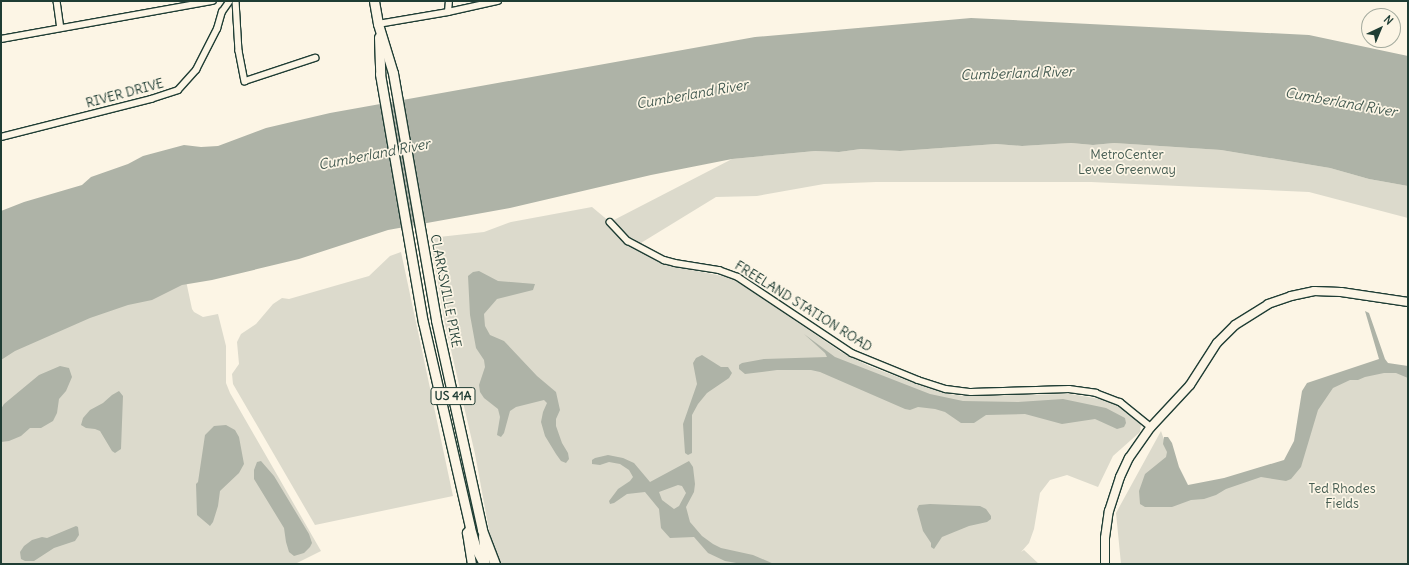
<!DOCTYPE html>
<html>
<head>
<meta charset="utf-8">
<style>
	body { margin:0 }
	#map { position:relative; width:1409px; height:565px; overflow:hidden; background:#fcf5e5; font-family:Delius,sans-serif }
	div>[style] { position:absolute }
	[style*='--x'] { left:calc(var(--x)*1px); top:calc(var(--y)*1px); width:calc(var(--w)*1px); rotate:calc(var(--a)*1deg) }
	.green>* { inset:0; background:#dcdacc }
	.water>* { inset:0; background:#aeb3a7 }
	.roads { filter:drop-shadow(1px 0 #1f3d34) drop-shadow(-1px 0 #1f3d34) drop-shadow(0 1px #1f3d34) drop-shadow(0 -1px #1f3d34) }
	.street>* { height:5.5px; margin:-2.75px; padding:0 2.75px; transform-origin:2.75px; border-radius:2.75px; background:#fcf5e5 }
	.secondary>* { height:8px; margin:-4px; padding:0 4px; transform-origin:4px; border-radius:4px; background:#fcf5e5 }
	.primary>* { height:9px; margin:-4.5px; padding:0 4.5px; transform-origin:4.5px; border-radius:4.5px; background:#fcf5e5 }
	span { translate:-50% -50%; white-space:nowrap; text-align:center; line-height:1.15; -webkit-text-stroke:3.5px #fcf5e5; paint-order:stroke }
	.shield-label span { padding:1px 3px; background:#fcf5e5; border:1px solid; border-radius:3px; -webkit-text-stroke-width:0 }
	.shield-label { font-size:12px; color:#1f3d34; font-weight:700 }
	.street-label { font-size:13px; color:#1f3d34 }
	.park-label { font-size:13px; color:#455c52 }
	.water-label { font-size:14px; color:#435a51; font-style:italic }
	.frame { position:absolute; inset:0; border:2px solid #1f3d34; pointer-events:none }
	.north { position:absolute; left:1361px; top:8px; width:40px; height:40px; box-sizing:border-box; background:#fcf5e5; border:1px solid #a4ab9e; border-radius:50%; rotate:44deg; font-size:11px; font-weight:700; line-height:16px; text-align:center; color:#1f3d34 }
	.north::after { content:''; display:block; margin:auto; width:14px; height:18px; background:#1f3d34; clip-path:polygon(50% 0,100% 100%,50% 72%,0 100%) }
</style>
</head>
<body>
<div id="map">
	<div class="green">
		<i style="clip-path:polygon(1071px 143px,1093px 145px,1114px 143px,1221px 150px,1330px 168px,1369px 179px,1408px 186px,1408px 218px,1309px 192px,1091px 182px,876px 182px,824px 184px,757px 196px,716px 197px,636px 246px,667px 265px,727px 277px,735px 280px,841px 352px,869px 366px,919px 385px,949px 394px,963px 396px,1070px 394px,1100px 399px,1119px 406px,1137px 419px,1141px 425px,1140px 432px,1113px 456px,1098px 487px,1067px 475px,1050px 480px,1040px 493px,1034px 529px,1029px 543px,1021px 552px,1024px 550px,1039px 564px,501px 564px,492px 546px,475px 454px,445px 324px,430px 238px,484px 232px,511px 222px,592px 207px,610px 222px,732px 159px,815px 151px,839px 152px,861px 149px,900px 151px,996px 144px,1022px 146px)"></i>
		<i style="clip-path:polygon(401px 252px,453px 496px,315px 525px,233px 384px,232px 374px,239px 364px,237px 342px,241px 334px,256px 324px,273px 304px,282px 298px,289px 299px,369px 276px,390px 256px)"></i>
		<i style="clip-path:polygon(185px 276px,192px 309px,194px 312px,203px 317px,218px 314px,226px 346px,226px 383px,230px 393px,321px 551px,295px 564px,1px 564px,1px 350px)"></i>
		<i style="clip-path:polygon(1374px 367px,1408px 372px,1408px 564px,1121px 564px,1116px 513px,1161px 431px,1181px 489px,1284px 467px,1301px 438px,1310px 390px)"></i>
	</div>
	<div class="water">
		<i style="clip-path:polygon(971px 18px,1309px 35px,1408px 56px,1408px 186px,1369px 179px,1330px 168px,1221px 150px,1114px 143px,1093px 145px,1071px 143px,1022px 146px,996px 144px,900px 151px,861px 149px,839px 152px,815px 151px,732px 159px,651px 175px,510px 208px,388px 230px,299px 259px,212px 280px,182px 285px,152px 300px,128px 305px,90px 318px,15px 351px,1px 360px,1px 211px,24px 202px,82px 185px,91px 177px,128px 164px,143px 156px,184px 145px,201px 147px,218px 146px,266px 128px,330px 113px,755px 37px)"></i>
		<i style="clip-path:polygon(479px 271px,498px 281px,535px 284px,533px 290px,497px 299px,484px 314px,485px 326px,490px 335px,504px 341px,537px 376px,556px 392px,560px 410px,556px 419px,556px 426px,562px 443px,568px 453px,569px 459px,566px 463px,561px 461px,556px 454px,545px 436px,541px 422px,543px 412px,547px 403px,544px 400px,516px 407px,510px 411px,504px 433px,501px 437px,497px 435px,500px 417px,498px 409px,484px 398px,480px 392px,479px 385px,485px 367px,484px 360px,476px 348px,470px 315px,468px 276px,473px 272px)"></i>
		<i style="clip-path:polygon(1365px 311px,1369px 313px,1385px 359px,1388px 363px,1408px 366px,1408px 378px,1396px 373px,1384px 373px,1365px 377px,1358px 380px,1350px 380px,1333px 388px,1318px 410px,1301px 467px,1291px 479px,1286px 481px,1261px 477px,1226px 489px,1216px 495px,1204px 499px,1191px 500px,1172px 507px,1145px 507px,1140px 504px,1139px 491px,1145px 474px,1166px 457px,1167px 452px,1163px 444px,1164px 437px,1168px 437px,1172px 443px,1179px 467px,1188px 485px,1224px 478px,1284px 460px,1294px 441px,1302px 391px,1307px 383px,1379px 359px)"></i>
		<i style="clip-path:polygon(804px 334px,835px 357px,930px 394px,963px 401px,1018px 402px,1063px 399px,1106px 408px,1125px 418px,1126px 423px,1124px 427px,1117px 429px,1095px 419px,1062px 424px,1025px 414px,986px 415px,974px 423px,961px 423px,945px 412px,935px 409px,918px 407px,910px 410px,905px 409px,820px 372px,811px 370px,777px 370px,745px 374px,739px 369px,739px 365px,742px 363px,764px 359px,827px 357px,825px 353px)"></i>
		<i style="clip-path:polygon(702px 355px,721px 367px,728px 367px,732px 373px,729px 378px,707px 393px,698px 404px,692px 415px,692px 453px,688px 455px,685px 453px,683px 424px,697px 384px,693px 363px,696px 358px)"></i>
		<i style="clip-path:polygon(60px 366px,69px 368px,72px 377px,66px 391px,59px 399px,57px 413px,53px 421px,41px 428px,30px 428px,21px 436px,9px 441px,1px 442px,1px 409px,4px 404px,39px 375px)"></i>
		<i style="clip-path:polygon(119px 391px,123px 396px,121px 449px,115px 453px,112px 451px,100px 431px,95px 429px,86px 428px,81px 425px,83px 418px,90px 410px,103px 403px,112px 395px)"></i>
		<i style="clip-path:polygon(226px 425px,235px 430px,239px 437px,244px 464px,239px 473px,220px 491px,218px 506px,213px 522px,210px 526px,197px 515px,196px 484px,198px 482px,205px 435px,214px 426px)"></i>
		<i style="clip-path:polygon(evenodd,608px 455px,623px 458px,634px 463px,650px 482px,689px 461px,693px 467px,695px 484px,694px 492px,686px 507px,690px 522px,702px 536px,713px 544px,721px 548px,753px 555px,774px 564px,742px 564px,725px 561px,708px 553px,694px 537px,670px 538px,661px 528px,659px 509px,645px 492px,627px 494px,614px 503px,610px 504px,609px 501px,618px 489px,630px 481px,633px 477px,629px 470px,620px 464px,609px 462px,600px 465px,592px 464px,592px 460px,595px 458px,608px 455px,678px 485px,682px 486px,686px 493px,679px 506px,674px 509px,662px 500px,659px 492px,678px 485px)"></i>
		<i style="clip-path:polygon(261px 461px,274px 476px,309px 534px,312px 543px,310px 547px,304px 553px,294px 556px,289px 552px,286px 542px,284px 528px,254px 479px,254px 470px,257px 462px)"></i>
		<i style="clip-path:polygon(930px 504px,980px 506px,986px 509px,991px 516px,991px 519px,987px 522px,969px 526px,942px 537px,934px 549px,931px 547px,931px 543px,923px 531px,917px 509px,919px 505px)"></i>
		<i style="clip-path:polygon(76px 526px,78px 527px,79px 535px,75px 541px,54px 548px,34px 561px,25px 561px,21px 559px,20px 552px,24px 546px,32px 540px,42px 537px,47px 538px)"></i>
	</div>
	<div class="roads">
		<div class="street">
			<i style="--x:57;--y:1;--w:27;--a:82"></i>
			<i style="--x:236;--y:1;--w:50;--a:86.6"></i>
			<i style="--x:239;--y:51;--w:31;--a:79"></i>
			<i style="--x:245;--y:81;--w:74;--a:-18.2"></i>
			<i style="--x:448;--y:12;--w:11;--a:-85"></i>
			<i style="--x:378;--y:24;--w:71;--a:-9.7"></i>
			<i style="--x:448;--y:12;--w:51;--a:-12.4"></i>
			<i style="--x:1;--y:39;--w:215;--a:-10.2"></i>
			<i style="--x:1;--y:137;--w:155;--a:-14.2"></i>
			<i style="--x:151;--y:99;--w:28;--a:-18"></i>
			<i style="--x:178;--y:90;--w:27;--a:-48"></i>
			<i style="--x:196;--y:70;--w:46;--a:-62.9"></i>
			<i style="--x:217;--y:29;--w:18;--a:-74"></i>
			<i style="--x:222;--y:12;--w:12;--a:-55"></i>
			<i style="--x:610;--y:222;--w:26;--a:47"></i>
			<i style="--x:628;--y:241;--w:41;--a:27.8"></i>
			<i style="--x:664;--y:260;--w:11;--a:15"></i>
			<i style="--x:675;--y:263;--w:45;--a:9"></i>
			<i style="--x:719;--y:270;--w:20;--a:20"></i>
			<i style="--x:738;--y:277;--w:137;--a:33.7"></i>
			<i style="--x:852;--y:353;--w:71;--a:22.2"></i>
			<i style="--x:918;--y:380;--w:29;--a:18"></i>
			<i style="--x:946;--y:389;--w:25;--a:7"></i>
			<i style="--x:971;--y:392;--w:98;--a:-1.8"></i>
			<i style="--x:1069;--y:389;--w:27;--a:8"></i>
			<i style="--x:1096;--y:393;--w:26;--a:21"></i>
			<i style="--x:1120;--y:402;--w:40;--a:39"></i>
		</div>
		<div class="secondary">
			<i style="--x:470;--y:529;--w:5;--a:127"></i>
			<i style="--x:467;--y:533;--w:31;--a:81"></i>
			<i style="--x:483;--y:537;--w:27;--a:84"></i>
			<i style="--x:1105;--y:564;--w:26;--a:-90"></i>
			<i style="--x:1105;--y:538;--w:27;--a:-82"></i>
			<i style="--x:1109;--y:511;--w:36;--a:-72"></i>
			<i style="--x:1120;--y:477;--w:21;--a:-65"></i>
			<i style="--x:1129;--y:458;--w:38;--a:-55"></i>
			<i style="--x:1151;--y:427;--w:57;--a:-47.1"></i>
			<i style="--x:1190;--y:385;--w:50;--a:-57.3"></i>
			<i style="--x:1217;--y:343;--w:25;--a:-45"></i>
			<i style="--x:1235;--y:325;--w:39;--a:-32"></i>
			<i style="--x:1268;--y:304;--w:24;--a:-19"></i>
			<i style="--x:1291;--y:296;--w:24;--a:-12"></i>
			<i style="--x:1314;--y:291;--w:27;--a:2"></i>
			<i style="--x:1341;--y:292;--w:68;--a:8.5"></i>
		</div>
		<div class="primary">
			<i style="--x:374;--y:1;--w:23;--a:80"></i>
			<i style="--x:378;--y:24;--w:51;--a:73"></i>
			<i style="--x:393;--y:73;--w:251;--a:80.1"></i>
			<i style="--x:436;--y:320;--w:215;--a:77.6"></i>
			<i style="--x:482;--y:530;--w:36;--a:69"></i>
			<i style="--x:379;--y:37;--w:37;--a:88"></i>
			<i style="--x:380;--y:74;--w:252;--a:80.2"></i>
			<i style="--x:423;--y:322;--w:211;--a:77.1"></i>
			<i style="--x:470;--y:528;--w:22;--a:74"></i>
			<i style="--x:476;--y:549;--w:17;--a:62"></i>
		</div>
	</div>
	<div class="shield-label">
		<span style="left:453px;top:396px">US 41A</span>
	</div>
	<div class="street-label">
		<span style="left:125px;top:94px;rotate:-15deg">RIVER DRIVE</span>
		<span style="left:445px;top:291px;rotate:79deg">CLARKSVILLE PIKE</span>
		<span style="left:803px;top:307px;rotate:32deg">FREELAND STATION ROAD</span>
	</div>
	<div class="park-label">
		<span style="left:1127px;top:163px">MetroCenter<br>Levee Greenway</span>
		<span style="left:1342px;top:497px">Ted Rhodes<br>Fields</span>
	</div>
	<div class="water-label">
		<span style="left:1017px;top:73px;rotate:-2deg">Cumberland River</span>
		<span style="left:692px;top:94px;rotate:-10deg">Cumberland River</span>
		<span style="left:1341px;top:102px;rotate:10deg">Cumberland River</span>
		<span style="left:374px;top:154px;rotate:-11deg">Cumberland River</span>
	</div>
	<div class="frame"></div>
	<div class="north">N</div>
</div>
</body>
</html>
